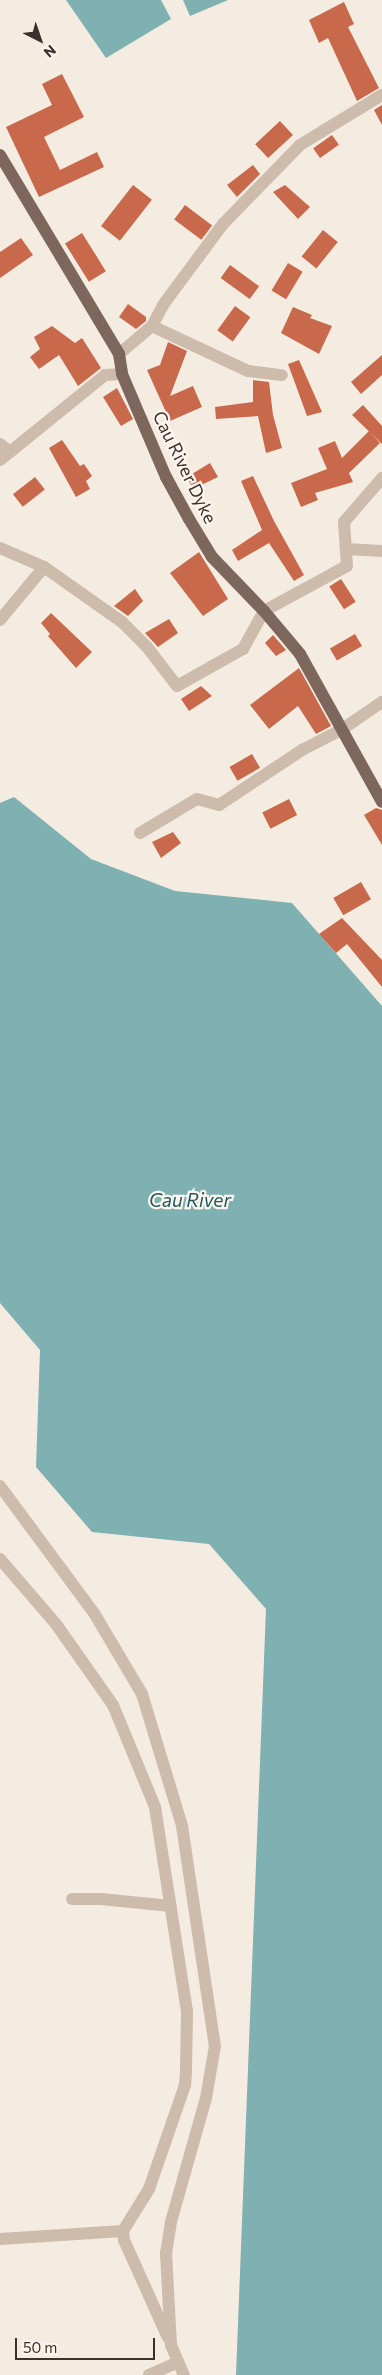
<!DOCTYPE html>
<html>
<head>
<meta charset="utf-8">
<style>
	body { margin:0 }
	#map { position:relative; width:382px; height:2375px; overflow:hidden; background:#f4ebe1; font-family:Commissioner,sans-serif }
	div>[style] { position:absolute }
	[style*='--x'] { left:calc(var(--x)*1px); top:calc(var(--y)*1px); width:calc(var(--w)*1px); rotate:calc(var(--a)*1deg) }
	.water>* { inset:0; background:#7fb0b2 }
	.building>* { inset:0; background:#c8694b; transform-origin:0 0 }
	.minor>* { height:12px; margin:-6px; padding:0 6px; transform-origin:6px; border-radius:6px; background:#cdbbac }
	.major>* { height:12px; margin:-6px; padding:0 6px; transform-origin:6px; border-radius:6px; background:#7d675c }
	span { translate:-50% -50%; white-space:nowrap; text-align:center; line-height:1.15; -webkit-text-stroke:4.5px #fbf5ee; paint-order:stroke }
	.street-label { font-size:18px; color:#3b302b }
	.water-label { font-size:19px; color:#1f5a5e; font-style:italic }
	.north { position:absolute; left:15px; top:15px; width:50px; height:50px; -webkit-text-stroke:4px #fbf5ee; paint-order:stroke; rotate:139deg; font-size:14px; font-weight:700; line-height:20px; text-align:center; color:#3b302b }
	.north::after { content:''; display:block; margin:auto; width:18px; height:22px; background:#3b302b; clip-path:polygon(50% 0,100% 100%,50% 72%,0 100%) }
	.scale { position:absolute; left:15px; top:2338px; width:140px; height:22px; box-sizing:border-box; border:2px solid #3b302b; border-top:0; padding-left:6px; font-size:15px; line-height:18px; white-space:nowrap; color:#3b302b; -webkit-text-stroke:4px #fbf5ee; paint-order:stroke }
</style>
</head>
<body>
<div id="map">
	<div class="water">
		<i style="clip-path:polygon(66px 0,161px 0,171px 19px,106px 58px)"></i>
		<i style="clip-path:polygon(183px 0,228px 0,190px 16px)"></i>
		<i style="clip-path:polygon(14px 797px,91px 859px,175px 891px,292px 903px,382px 1006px,382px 2375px,236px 2375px,266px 1609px,209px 1544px,92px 1532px,36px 1467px,40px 1350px,0 1303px,0 803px)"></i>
	</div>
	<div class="building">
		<i style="clip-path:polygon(344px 2px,354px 24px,348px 27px,379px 88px,357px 101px,328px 38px,319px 43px,309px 20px)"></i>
		<i style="clip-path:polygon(62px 74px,84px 117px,44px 137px,60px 170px,97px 152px,104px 167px,39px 197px,6px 127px,52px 105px,42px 84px)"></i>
		<i style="clip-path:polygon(382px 105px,382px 125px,374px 110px)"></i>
		<i style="left:280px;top:121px;width:19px;height:34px;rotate:47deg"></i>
		<i style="left:332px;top:135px;width:12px;height:23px;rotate:55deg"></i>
		<i style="clip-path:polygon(253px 165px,260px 174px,237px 197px,227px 185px)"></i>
		<i style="left:133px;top:185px;width:24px;height:52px;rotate:38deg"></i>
		<i style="clip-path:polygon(285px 185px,310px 207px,298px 219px,273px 192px)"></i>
		<i style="left:185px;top:205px;width:34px;height:18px;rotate:37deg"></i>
		<i style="left:323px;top:230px;width:19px;height:34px;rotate:39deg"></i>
		<i style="left:82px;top:233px;width:45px;height:20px;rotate:58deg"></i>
		<i style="clip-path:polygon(21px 238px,33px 255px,0 278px,0 252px)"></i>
		<i style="left:288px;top:263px;width:17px;height:32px;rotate:31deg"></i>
		<i style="left:230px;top:265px;width:36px;height:16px;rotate:36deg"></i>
		<i style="clip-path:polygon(128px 304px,146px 317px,146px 321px,136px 329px,119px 317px)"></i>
		<i style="left:235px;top:306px;width:19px;height:30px;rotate:36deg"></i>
		<i style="clip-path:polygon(293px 307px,312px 315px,310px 318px,332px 326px,319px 354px,281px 333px)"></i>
		<i style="clip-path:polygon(52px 326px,75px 343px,82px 338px,101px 368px,78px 386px,59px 355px,39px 369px,30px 357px,40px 349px,34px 337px)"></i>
		<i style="clip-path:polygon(168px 342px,187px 351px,170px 396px,193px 386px,202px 407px,170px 421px,147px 370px,160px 365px)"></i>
		<i style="clip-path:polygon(382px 355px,382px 375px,361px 394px,351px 382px)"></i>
		<i style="clip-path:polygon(299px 360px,322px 412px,307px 416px,288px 364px)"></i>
		<i style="clip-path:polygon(253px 380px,269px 382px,273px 415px,282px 448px,266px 453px,258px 416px,216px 419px,215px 407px,253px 402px)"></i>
		<i style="clip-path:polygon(117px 388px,133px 419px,121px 426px,103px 397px)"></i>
		<i style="clip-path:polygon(363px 405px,382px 426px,382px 444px,352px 415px)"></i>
		<i style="clip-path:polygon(369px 431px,380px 443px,349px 473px,353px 482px,315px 493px,318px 500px,301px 507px,291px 483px,327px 469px,318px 448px,335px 441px,342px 458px)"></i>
		<i style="clip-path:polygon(62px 440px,80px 466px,84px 464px,92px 476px,86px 481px,90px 489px,76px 497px,49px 448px)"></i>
		<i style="clip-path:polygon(210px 463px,218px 477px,193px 489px,187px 477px)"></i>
		<i style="clip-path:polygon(253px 476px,274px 521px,304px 575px,294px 581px,269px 543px,238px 561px,232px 550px,262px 530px,241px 481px)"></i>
		<i style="left:35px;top:477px;width:16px;height:28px;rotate:52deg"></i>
		<i style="clip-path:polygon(199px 552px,228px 599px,203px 616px,170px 573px)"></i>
		<i style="left:341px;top:579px;width:27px;height:14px;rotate:57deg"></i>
		<i style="clip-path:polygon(135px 589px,143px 601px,128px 616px,114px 606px)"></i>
		<i style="clip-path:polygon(51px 613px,92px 652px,76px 668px,48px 636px,50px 634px,41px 623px)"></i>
		<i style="clip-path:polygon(169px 619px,178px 633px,158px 647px,145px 633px)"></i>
		<i style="left:355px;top:634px;width:14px;height:29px;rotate:60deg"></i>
		<i style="clip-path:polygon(273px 635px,286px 650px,276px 656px,265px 643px)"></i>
		<i style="clip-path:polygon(299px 668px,331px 726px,316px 734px,298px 706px,269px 729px,250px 705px)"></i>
		<i style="clip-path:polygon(201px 686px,212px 696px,189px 711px,181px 699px)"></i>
		<i style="left:252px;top:754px;width:16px;height:26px;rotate:60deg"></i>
		<i style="left:289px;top:799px;width:18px;height:30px;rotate:63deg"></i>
		<i style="clip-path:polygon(376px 808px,382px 810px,382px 845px,364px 815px)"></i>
		<i style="clip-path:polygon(173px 832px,181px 843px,161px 858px,152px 842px)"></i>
		<i style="left:361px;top:882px;width:20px;height:32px;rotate:60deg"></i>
		<i style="clip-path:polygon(342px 918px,382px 960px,382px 987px,347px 944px,336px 953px,319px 934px)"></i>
	</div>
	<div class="minor">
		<i style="--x:152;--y:326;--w:106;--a:25.1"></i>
		<i style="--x:248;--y:371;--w:34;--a:7"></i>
		<i style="--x:119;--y:354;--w:43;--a:-40.3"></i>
		<i style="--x:152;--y:326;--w:24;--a:-62"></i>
		<i style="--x:163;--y:305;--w:101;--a:-53.5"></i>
		<i style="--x:223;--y:224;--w:110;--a:-45.7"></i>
		<i style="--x:300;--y:145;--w:96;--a:-31.4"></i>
		<i style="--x:0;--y:444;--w:13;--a:39"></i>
		<i style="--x:0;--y:460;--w:135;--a:-39"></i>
		<i style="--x:105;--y:375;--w:17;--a:-3"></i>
		<i style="--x:0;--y:548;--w:48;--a:23.4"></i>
		<i style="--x:44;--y:567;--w:95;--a:35.2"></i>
		<i style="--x:122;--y:622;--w:35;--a:45"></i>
		<i style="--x:147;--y:647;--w:49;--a:52.4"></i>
		<i style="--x:177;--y:686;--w:76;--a:-29.3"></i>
		<i style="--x:243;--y:649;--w:43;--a:-61.1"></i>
		<i style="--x:264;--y:611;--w:94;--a:-28.5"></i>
		<i style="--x:347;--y:566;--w:44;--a:-93.9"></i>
		<i style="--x:344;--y:522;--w:58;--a:-49.2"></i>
		<i style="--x:346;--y:549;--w:36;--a:3"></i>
		<i style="--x:0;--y:620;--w:69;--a:-50.3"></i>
		<i style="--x:140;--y:833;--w:66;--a:-30.8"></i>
		<i style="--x:197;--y:799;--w:23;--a:15"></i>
		<i style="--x:219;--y:805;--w:100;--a:-33.5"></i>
		<i style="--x:302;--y:750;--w:44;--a:-27.1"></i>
		<i style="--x:341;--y:730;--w:50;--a:-34.3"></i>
		<i style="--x:0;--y:1486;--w:158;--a:53.5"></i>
		<i style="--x:94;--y:1613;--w:94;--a:59.3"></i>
		<i style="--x:142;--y:1694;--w:138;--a:73.1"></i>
		<i style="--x:182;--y:1826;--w:222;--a:81.5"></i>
		<i style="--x:215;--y:2046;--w:53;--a:99.8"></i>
		<i style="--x:206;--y:2098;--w:129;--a:105.8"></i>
		<i style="--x:171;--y:2222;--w:31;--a:99"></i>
		<i style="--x:166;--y:2253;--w:92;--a:86.9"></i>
		<i style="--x:171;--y:2345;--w:33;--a:67"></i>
		<i style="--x:0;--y:1559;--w:86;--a:49.3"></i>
		<i style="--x:56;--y:1624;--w:99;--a:54.9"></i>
		<i style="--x:113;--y:1705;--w:110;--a:67.6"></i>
		<i style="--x:155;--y:1807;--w:207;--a:81.1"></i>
		<i style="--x:187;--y:2012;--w:60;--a:91"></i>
		<i style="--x:186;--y:2072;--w:13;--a:94"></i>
		<i style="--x:185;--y:2085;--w:110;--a:109.1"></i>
		<i style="--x:149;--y:2189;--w:49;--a:121.8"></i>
		<i style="--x:123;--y:2231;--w:9;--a:84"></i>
		<i style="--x:124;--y:2240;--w:107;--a:65.8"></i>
		<i style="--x:72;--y:1899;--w:29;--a:0"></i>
		<i style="--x:101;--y:1899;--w:70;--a:5.7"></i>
		<i style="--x:0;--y:2239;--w:123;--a:-3.7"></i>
		<i style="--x:149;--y:2375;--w:32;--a:-24"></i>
	</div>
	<div class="major">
		<i style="--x:0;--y:155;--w:232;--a:59.1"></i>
		<i style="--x:119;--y:354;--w:20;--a:81"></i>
		<i style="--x:122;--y:374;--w:112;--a:66.9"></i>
		<i style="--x:166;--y:477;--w:48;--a:61.3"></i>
		<i style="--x:189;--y:519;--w:44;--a:58.8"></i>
		<i style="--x:212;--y:557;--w:75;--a:46.1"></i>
		<i style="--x:264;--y:611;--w:56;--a:50.1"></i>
		<i style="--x:300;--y:654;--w:169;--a:61"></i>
	</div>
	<div class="street-label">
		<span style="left:185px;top:467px;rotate:64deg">Cau River Dyke</span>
	</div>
	<div class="water-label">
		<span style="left:190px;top:1200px">Cau River</span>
	</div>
	<div class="north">N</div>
	<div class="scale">50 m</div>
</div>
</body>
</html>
